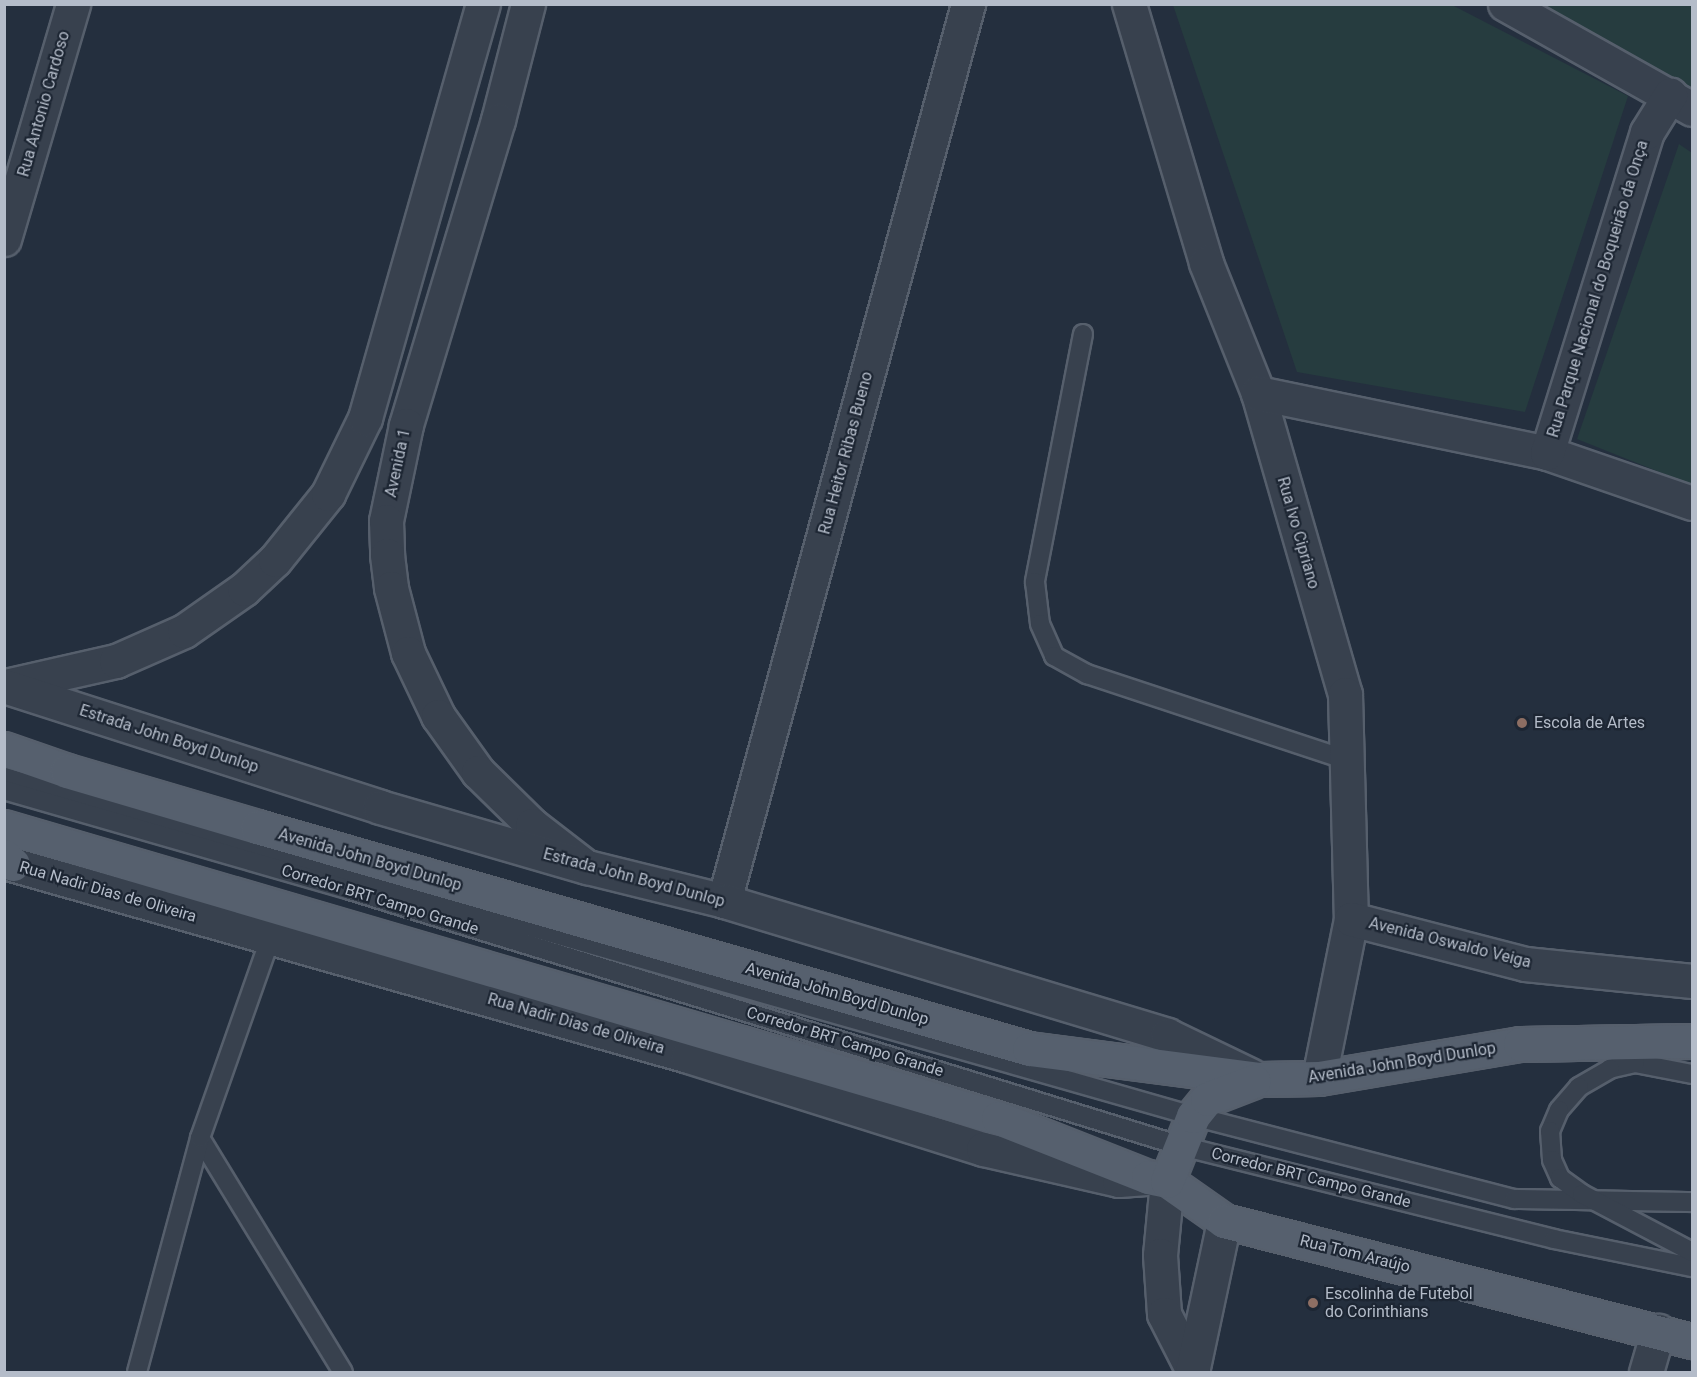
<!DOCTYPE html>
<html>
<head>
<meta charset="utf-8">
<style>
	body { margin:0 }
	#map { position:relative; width:1697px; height:1377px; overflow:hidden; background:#242f3e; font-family:Roboto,sans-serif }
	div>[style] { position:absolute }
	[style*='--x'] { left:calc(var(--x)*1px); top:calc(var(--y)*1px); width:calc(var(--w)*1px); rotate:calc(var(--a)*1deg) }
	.green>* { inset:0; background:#263c3f }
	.roads { filter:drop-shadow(2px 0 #565f6c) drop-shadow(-2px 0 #565f6c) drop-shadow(0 2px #565f6c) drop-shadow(0 -2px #565f6c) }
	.service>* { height:18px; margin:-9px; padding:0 9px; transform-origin:9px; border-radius:9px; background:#38414e }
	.minor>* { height:33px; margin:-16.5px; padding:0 16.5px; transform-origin:16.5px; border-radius:16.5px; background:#38414e }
	.tertiary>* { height:33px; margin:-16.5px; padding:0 16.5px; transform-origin:16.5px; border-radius:16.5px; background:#38414e }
	.primary>* { height:33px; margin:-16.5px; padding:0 16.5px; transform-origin:16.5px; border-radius:16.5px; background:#56606e }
	.dots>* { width:16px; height:16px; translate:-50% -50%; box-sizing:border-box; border:3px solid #1d2633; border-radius:50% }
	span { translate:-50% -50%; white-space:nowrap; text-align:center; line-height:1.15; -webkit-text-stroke:4.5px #1d2633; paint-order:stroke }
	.street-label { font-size:16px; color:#b4bcc9 }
	.poi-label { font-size:16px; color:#b4bcc9 }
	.left { translate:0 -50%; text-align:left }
	.frame { position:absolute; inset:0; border:6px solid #b4bcc9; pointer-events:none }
</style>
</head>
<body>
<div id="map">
	<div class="green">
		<i style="clip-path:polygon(1173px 5px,1452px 5px,1628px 96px,1525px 412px,1297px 372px)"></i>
		<i style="clip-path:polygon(1515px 5px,1692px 5px,1692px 114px)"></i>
		<i style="clip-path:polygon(1679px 144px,1692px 153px,1692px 485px,1577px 439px)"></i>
	</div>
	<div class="roads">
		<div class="service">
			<i style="--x:1083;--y:334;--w:253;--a:101"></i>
			<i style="--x:1035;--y:582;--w:42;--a:83.2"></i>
			<i style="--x:1040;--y:624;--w:35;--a:66"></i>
			<i style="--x:1054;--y:656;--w:38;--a:29"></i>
			<i style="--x:1087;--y:674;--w:274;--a:18.3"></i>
			<i style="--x:4;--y:777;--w:1236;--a:15.91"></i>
			<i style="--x:1193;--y:1116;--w:332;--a:14.5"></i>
			<i style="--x:1514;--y:1199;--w:178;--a:1"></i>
			<i style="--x:4;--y:790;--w:360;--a:16.1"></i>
			<i style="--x:350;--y:890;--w:870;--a:17.12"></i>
			<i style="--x:1181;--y:1146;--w:384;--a:14"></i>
			<i style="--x:1554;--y:1239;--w:141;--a:11.5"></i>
			<i style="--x:1692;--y:1074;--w:58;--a:-169.1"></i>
			<i style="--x:1635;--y:1063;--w:26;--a:167"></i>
			<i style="--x:1610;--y:1069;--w:36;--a:150"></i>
			<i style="--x:1579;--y:1087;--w:30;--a:131"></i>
			<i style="--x:1559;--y:1110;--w:23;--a:113"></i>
			<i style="--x:1550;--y:1131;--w:29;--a:86"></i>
			<i style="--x:1552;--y:1160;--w:20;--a:66"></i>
			<i style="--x:1560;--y:1178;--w:27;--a:36"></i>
			<i style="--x:1582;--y:1194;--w:124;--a:27.8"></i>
			<i style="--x:200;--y:1138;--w:274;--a:58.6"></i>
			<i style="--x:137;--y:1372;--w:242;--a:-74.9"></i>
			<i style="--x:200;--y:1138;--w:211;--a:-70.6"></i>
		</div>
		<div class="minor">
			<i style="--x:528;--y:4;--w:120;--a:104.5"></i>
			<i style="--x:498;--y:120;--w:319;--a:106.8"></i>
			<i style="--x:406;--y:425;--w:98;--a:101.8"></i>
			<i style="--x:386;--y:521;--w:34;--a:88"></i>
			<i style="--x:387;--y:555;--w:33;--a:83"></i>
			<i style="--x:391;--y:588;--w:67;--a:75.3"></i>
			<i style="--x:408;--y:653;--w:70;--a:64.5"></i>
			<i style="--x:438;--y:716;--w:69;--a:54.5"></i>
			<i style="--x:478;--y:772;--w:76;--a:44.5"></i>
			<i style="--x:532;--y:825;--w:67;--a:37.7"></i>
			<i style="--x:1129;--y:4;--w:270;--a:73.4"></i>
			<i style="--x:1206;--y:263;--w:140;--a:68.2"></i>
			<i style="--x:1258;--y:393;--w:313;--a:73.9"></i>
			<i style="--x:1345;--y:694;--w:225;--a:88.5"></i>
			<i style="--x:1351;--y:919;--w:162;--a:101.4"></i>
			<i style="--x:1505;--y:4;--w:214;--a:29.3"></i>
			<i style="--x:4;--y:239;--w:245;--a:-73.6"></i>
			<i style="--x:1258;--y:393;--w:295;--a:11.7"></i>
			<i style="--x:1547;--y:453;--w:153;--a:19"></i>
			<i style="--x:1547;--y:453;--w:336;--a:-72.7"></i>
			<i style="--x:1647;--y:132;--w:44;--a:-58.1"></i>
			<i style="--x:5;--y:686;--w:114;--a:-12.7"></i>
			<i style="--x:116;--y:661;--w:74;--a:-23.8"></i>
			<i style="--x:184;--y:631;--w:73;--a:-35"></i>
			<i style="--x:244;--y:589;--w:42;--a:-43.1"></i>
			<i style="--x:275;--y:560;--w:85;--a:-51.2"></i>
			<i style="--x:328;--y:494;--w:85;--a:-64"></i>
			<i style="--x:365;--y:418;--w:430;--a:-74.1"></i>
			<i style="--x:724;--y:901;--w:930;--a:-74.78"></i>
			<i style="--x:1351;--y:919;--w:180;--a:14.5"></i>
			<i style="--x:1525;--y:964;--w:168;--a:5.8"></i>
			<i style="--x:1646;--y:1372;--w:43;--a:-73.7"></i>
		</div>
		<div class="tertiary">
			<i style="--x:4;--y:686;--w:395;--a:17.8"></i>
			<i style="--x:380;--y:807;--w:216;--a:16.2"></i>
			<i style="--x:587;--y:867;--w:141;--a:13.9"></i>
			<i style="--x:724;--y:901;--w:463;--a:16.8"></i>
			<i style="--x:1167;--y:1035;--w:92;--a:25.7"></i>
			<i style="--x:4;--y:862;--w:711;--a:15.83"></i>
			<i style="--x:688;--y:1056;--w:309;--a:17.5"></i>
			<i style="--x:983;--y:1149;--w:139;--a:12.8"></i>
			<i style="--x:1119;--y:1180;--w:27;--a:-4"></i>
			<i style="--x:1167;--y:1181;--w:74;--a:95.4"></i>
			<i style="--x:1160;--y:1255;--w:59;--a:86.1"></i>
			<i style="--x:1164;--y:1314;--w:64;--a:63"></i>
			<i style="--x:1192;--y:1372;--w:154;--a:-78"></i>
		</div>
		<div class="primary">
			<i style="--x:4;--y:749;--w:67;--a:19.2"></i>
			<i style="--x:67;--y:771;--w:198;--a:16.4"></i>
			<i style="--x:257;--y:827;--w:803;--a:16.04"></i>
			<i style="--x:1029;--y:1049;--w:233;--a:7.4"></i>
			<i style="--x:1260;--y:1079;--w:59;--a:-1"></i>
			<i style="--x:1319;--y:1078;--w:204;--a:-9.6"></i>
			<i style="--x:1520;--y:1044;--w:172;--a:-1"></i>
			<i style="--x:4;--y:827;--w:1036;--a:16.32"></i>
			<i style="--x:998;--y:1118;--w:161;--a:21.5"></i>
			<i style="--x:1148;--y:1177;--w:19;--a:12"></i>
			<i style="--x:1167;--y:1181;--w:70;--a:35.1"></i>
			<i style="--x:1224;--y:1221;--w:483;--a:14.4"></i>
			<i style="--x:4;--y:856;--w:12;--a:42"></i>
			<i style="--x:1167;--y:1181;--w:70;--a:-68.2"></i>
			<i style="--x:1193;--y:1116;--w:22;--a:-51"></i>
			<i style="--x:1207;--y:1099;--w:50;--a:-21"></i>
		</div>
	</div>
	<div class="dots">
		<i style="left:1522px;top:723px;background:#8d6e63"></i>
		<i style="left:1313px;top:1303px;background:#8d6e63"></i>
	</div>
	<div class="street-label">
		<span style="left:44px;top:104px;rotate:-74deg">Rua Antonio Cardoso</span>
		<span style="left:1598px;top:289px;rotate:-73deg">Rua Parque Nacional do Boqueirão da Onça</span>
		<span style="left:846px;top:453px;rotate:-75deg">Rua Heitor Ribas Bueno</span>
		<span style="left:398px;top:463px;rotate:-78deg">Avenida 1</span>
		<span style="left:1298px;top:533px;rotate:74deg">Rua Ivo Cipriano</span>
		<span style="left:169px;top:739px;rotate:18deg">Estrada John Boyd Dunlop</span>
		<span style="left:370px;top:860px;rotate:16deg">Avenida John Boyd Dunlop</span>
		<span style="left:634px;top:878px;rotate:15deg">Estrada John Boyd Dunlop</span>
		<span style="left:108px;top:892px;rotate:16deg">Rua Nadir Dias de Oliveira</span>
		<span style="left:380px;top:900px;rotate:17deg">Corredor BRT Campo Grande</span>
		<span style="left:1450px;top:943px;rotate:14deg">Avenida Oswaldo Veiga</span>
		<span style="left:837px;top:994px;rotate:16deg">Avenida John Boyd Dunlop</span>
		<span style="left:576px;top:1024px;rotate:16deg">Rua Nadir Dias de Oliveira</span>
		<span style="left:845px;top:1042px;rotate:17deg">Corredor BRT Campo Grande</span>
		<span style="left:1402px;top:1063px;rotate:-9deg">Avenida John Boyd Dunlop</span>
		<span style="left:1311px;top:1178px;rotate:14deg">Corredor BRT Campo Grande</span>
		<span style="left:1355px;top:1254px;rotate:14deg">Rua Tom Araújo</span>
	</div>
	<div class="poi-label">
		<span class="left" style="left:1534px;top:723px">Escola de Artes</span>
		<span class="left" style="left:1325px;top:1303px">Escolinha de Futebol<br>do Corinthians</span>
	</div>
	<div class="frame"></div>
</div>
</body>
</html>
